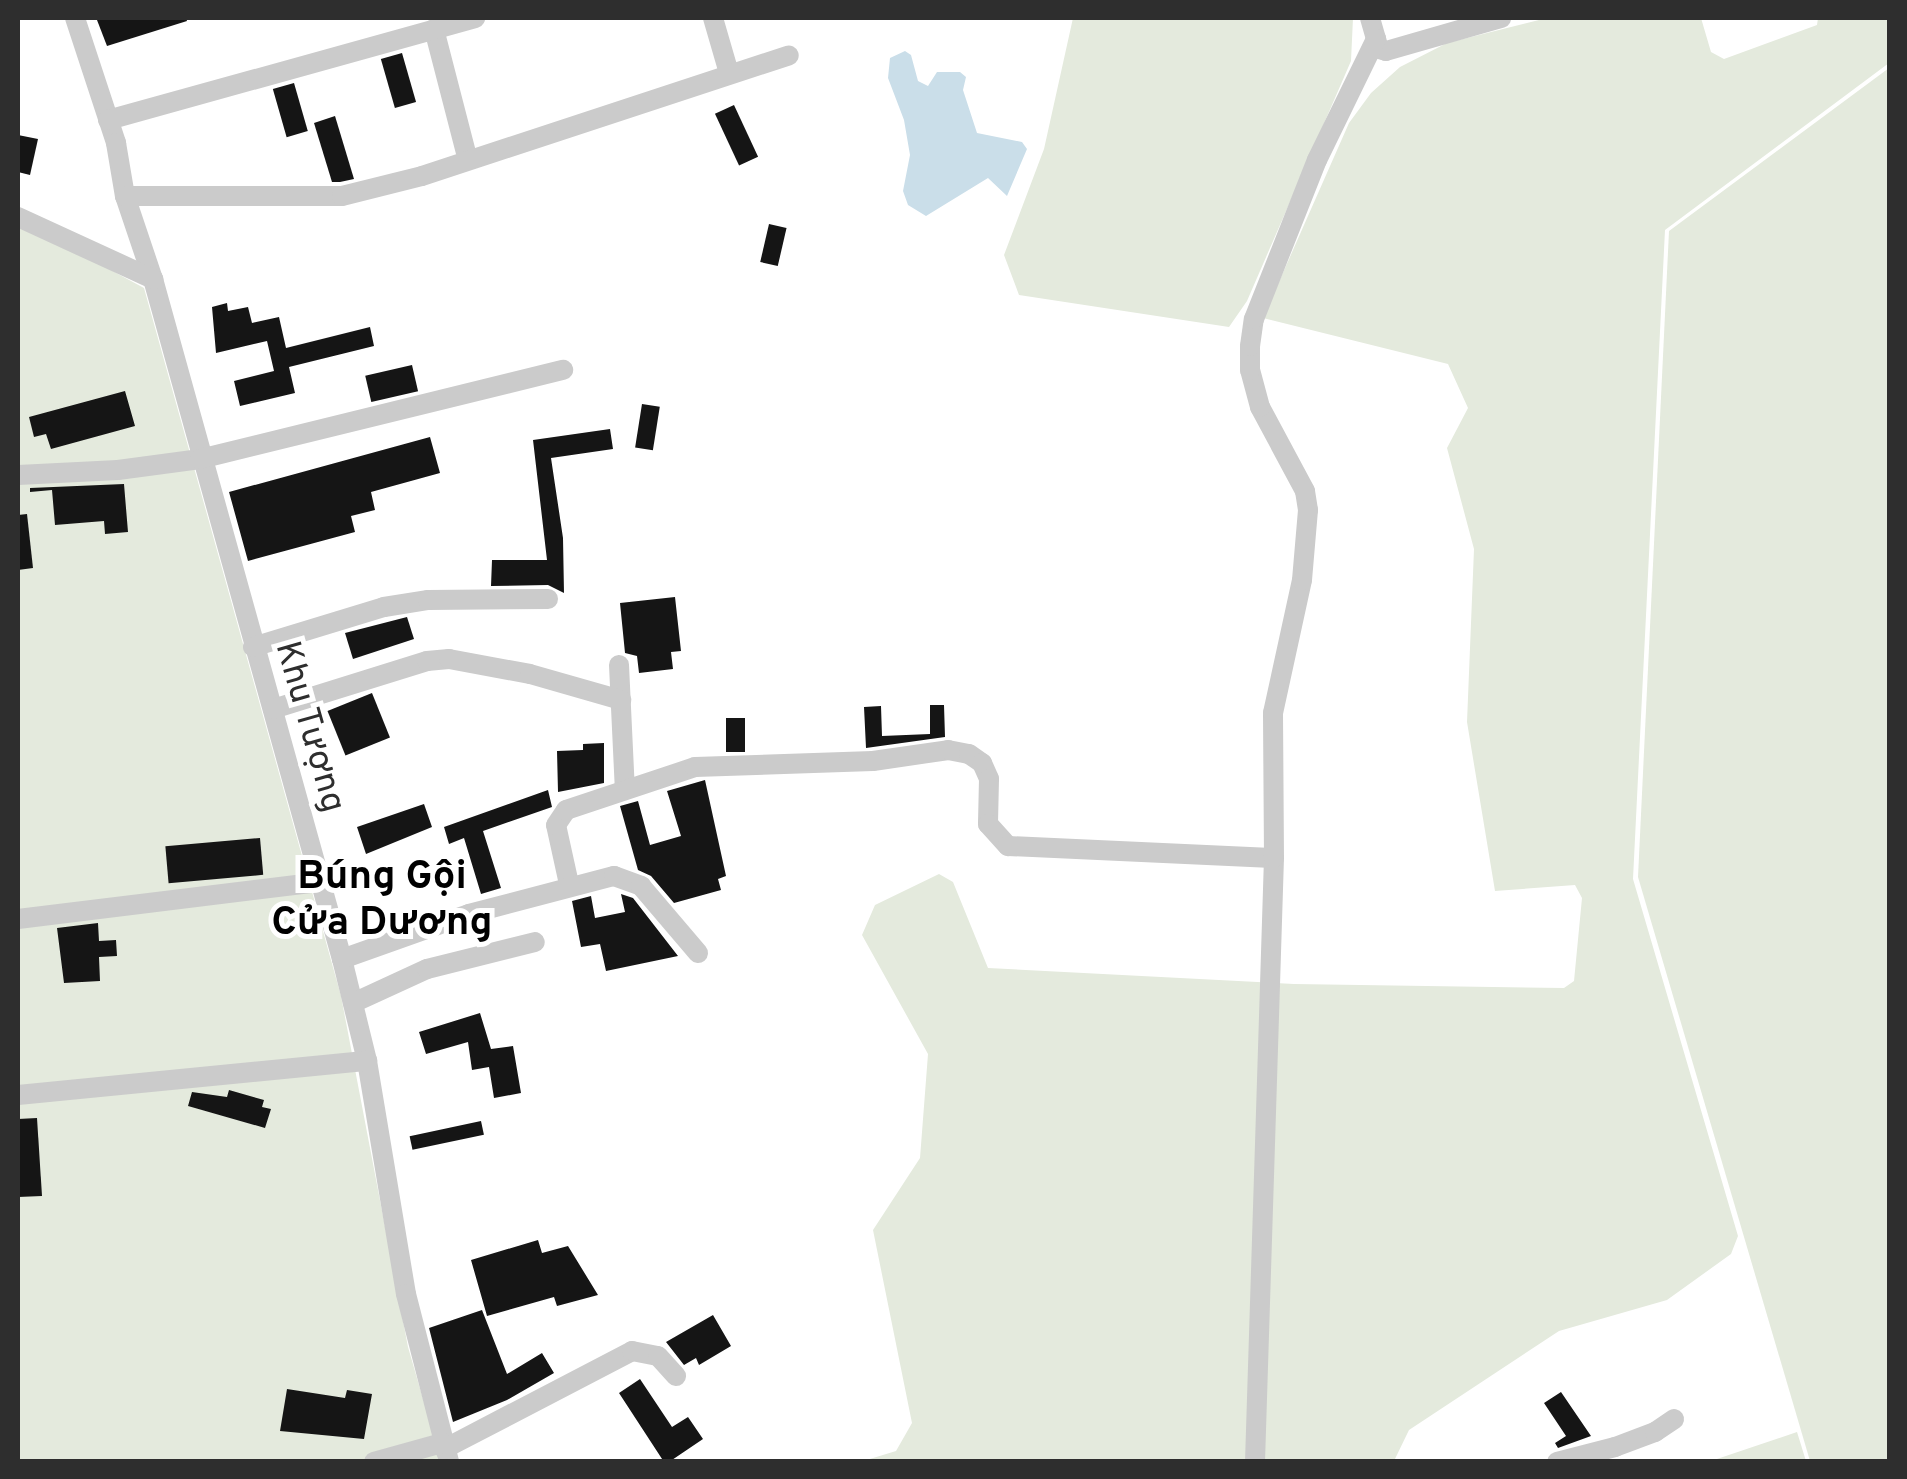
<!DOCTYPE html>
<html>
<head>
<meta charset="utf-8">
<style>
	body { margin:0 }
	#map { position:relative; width:1907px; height:1479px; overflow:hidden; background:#fff; font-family:Overpass,sans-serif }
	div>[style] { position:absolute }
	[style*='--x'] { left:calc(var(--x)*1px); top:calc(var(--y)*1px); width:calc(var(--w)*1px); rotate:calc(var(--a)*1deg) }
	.green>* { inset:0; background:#e4eadd }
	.water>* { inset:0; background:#cadee9 }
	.building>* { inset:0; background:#151515; transform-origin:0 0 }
	.minor>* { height:20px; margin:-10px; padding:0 10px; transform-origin:10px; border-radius:10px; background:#cbcbcb }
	span { translate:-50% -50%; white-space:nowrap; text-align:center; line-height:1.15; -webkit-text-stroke:10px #fff; paint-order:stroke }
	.street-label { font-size:35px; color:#2e2e2e }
	.quarter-label { font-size:40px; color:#000; font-weight:700 }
	.frame { position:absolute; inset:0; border:20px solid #2e2e2e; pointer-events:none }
</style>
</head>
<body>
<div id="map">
	<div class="green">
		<i style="clip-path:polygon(1073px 18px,1353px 18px,1351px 61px,1247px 301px,1229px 327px,1019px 295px,1004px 255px,1044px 149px)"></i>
		<i style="clip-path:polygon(1547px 18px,1701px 18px,1711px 52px,1724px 59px,1817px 25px,1818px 18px,1889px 18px,1889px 63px,1665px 230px,1633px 879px,1738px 1236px,1731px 1254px,1667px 1300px,1559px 1331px,1409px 1430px,1394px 1461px,860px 1462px,896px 1451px,912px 1423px,873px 1230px,920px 1158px,928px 1054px,862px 935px,875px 905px,939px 874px,953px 882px,988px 968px,1294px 984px,1564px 988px,1574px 981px,1582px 898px,1575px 885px,1495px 891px,1467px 722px,1474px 549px,1447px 448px,1468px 408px,1448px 364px,1263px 318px,1349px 123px,1371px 93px,1400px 67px,1447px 43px)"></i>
		<i style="clip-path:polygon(1889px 68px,1889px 1461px,1810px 1461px,1638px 877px,1669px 231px)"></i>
		<i style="clip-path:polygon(18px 220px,144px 288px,341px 996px,408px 1347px,441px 1461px,18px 1461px)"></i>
		<i style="clip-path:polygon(1797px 1432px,1806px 1461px,1711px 1461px)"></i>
	</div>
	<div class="water">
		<i style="clip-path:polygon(905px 51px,911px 55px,918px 81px,928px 86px,937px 72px,960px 72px,966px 77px,963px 90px,977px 133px,1022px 142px,1027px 149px,1007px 196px,988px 178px,926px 216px,908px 205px,903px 191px,910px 155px,904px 120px,888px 78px,890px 58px)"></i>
	</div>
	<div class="building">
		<i style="clip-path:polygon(110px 18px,186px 18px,187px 21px,107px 46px,97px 20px)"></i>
		<i style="left:402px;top:53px;width:51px;height:22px;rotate:74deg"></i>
		<i style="left:294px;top:83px;width:50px;height:22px;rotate:74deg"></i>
		<i style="left:734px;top:105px;width:57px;height:21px;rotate:65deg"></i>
		<i style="clip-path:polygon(335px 116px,354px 179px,340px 182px,332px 182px,314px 123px)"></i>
		<i style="clip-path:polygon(18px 135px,38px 139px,30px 175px,18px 172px)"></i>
		<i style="left:769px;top:224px;width:18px;height:39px;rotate:13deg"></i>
		<i style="clip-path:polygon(227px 303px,228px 311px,248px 307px,252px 323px,279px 317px,286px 348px,370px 327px,374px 346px,289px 367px,295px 393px,240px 406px,234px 381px,274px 371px,267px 341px,216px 353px,212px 307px)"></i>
		<i style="left:412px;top:365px;width:27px;height:48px;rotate:77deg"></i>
		<i style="clip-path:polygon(125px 391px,135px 426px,51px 449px,46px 434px,34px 437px,29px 417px)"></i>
		<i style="left:642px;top:404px;width:18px;height:44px;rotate:9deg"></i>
		<i style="clip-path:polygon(610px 429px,613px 449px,551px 458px,563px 538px,564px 593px,548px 585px,491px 586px,492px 560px,547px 560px,533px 440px)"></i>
		<i style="clip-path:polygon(430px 437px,440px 473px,371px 492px,375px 510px,351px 516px,355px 532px,248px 561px,229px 492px)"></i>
		<i style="clip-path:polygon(124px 484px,128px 532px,105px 534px,104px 521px,55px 525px,52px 490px,30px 492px,30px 488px)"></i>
		<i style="clip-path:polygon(27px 514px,33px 568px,18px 570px,18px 515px)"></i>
		<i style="clip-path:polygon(675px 597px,681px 651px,671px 652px,673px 669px,639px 673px,637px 656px,625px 653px,620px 603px)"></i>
		<i style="clip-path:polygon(407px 617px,414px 639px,353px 659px,345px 633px)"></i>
		<i style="left:372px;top:693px;width:48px;height:48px;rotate:68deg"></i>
		<i style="clip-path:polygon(930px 705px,944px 705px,945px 737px,866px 748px,864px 707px,881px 706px,882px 736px,930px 734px)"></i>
		<i style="left:726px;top:718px;width:19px;height:34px"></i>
		<i style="clip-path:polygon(604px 743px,604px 783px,558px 792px,557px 751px,583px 750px,583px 744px)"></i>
		<i style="clip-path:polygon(705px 780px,726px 876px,718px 879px,721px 890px,674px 903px,651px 876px,638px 870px,620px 806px,638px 801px,650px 845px,681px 836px,667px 791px)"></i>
		<i style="clip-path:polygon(548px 790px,552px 807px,483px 831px,501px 888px,481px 894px,464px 838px,449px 844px,444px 827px)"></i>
		<i style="clip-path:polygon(424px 804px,432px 827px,366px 854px,357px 827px)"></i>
		<i style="left:260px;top:838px;width:37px;height:95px;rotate:85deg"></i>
		<i style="clip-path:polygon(621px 894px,633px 898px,678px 956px,606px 971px,600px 944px,581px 947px,572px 901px,591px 896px,595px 918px,625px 912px)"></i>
		<i style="clip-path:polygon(98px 923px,99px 941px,116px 940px,117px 956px,99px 957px,100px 981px,64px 983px,57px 928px)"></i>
		<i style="clip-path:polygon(480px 1013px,491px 1049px,513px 1046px,521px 1093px,494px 1098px,489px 1067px,472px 1070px,468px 1042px,426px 1054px,419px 1032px)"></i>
		<i style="clip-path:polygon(229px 1090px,264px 1100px,262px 1107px,271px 1109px,265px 1128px,188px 1106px,192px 1092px,227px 1097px)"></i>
		<i style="clip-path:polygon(37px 1118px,42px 1196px,18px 1197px,18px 1119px)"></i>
		<i style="left:481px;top:1121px;width:14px;height:73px;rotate:78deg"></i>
		<i style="clip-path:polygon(538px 1240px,542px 1253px,568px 1246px,598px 1295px,557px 1306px,554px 1297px,487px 1316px,471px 1260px)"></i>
		<i style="clip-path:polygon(482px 1310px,507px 1374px,542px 1353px,554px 1373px,507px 1400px,453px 1422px,429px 1328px)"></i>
		<i style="clip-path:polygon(713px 1315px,731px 1346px,699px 1365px,696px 1358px,684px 1365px,666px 1342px)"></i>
		<i style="clip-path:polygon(640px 1379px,672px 1427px,688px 1417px,703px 1439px,669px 1462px,664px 1462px,619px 1393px)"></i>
		<i style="clip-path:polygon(287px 1389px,345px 1398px,347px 1390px,372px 1394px,364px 1439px,280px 1431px)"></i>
		<i style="clip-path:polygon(1561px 1392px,1591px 1436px,1558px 1448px,1555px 1443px,1566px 1436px,1544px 1403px)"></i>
	</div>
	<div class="minor">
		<i style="--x:75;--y:18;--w:132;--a:71.8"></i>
		<i style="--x:116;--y:143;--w:54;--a:80.4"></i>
		<i style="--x:125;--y:196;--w:88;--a:71.4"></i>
		<i style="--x:153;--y:279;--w:706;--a:74.47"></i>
		<i style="--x:342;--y:959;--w:105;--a:76.2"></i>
		<i style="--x:367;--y:1061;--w:236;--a:80.5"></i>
		<i style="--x:406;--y:1294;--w:173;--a:75.6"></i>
		<i style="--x:713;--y:18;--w:57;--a:73.8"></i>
		<i style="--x:1370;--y:18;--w:32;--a:74"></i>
		<i style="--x:1379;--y:49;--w:7;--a:16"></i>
		<i style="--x:1386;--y:51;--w:120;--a:-16"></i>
		<i style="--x:434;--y:29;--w:135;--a:75.5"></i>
		<i style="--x:108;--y:120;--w:381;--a:-15.5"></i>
		<i style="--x:125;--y:196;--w:217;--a:0"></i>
		<i style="--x:342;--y:196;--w:82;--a:-14"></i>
		<i style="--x:422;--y:176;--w:386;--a:-18.2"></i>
		<i style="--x:18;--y:217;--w:149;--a:24.7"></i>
		<i style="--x:18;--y:475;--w:100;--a:-2.9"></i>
		<i style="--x:118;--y:470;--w:83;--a:-7.6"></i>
		<i style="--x:200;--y:459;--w:374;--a:-13.8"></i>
		<i style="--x:253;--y:647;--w:137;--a:-17"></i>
		<i style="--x:384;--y:607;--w:45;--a:-9"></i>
		<i style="--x:428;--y:600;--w:120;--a:-0.5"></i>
		<i style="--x:619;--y:665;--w:125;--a:87.3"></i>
		<i style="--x:273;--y:709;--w:161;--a:-17.3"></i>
		<i style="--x:427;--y:661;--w:22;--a:-5"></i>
		<i style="--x:449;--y:659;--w:82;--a:10.5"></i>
		<i style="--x:530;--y:674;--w:95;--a:15.9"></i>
		<i style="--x:569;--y:884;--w:60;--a:-102.4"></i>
		<i style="--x:556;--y:825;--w:18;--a:-56"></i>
		<i style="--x:566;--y:810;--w:136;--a:-18.4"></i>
		<i style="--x:695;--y:767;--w:178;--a:-1.9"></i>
		<i style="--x:873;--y:761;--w:76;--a:-8.3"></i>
		<i style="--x:948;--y:750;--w:21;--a:11"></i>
		<i style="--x:969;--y:754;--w:16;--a:35"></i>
		<i style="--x:982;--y:763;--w:17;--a:66"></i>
		<i style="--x:989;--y:779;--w:45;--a:91.3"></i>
		<i style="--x:988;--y:824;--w:30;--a:48"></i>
		<i style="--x:1008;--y:846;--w:266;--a:2.6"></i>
		<i style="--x:18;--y:919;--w:303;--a:-7"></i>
		<i style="--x:342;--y:959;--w:135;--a:-19.5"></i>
		<i style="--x:469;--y:914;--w:150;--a:-14.7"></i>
		<i style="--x:614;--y:876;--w:29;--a:20"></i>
		<i style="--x:641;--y:886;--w:88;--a:49.6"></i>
		<i style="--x:353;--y:1003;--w:81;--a:-24.7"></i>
		<i style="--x:427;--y:969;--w:111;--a:-14"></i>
		<i style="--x:18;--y:1095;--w:351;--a:-5.6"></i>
		<i style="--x:444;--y:1449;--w:212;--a:-27.5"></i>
		<i style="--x:632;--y:1351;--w:26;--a:11"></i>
		<i style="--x:658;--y:1356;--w:27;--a:48"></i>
		<i style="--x:374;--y:1462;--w:71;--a:-15.6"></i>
		<i style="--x:1255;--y:1462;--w:604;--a:-88.2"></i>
		<i style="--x:1274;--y:858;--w:145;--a:-90.4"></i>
		<i style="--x:1273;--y:713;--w:136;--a:-77.7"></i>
		<i style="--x:1302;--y:580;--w:70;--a:-85.1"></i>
		<i style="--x:1308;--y:510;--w:19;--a:-99"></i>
		<i style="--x:1305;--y:491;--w:95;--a:-118.2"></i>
		<i style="--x:1260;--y:407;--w:38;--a:-105"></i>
		<i style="--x:1250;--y:370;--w:24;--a:-90"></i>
		<i style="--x:1250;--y:346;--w:27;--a:-82"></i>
		<i style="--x:1254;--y:319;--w:171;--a:-68.4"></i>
		<i style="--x:1317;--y:160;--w:135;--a:-64"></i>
		<i style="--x:1557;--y:1462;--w:60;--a:-14.5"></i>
		<i style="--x:1615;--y:1447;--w:43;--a:-20.6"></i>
		<i style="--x:1655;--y:1432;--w:23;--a:-34"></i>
	</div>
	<div class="street-label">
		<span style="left:309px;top:727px;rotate:74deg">Khu Tượng</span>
	</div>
	<div class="quarter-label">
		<span style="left:382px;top:901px">Búng Gội<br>Cửa Dương</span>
	</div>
	<div class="frame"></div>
</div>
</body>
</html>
